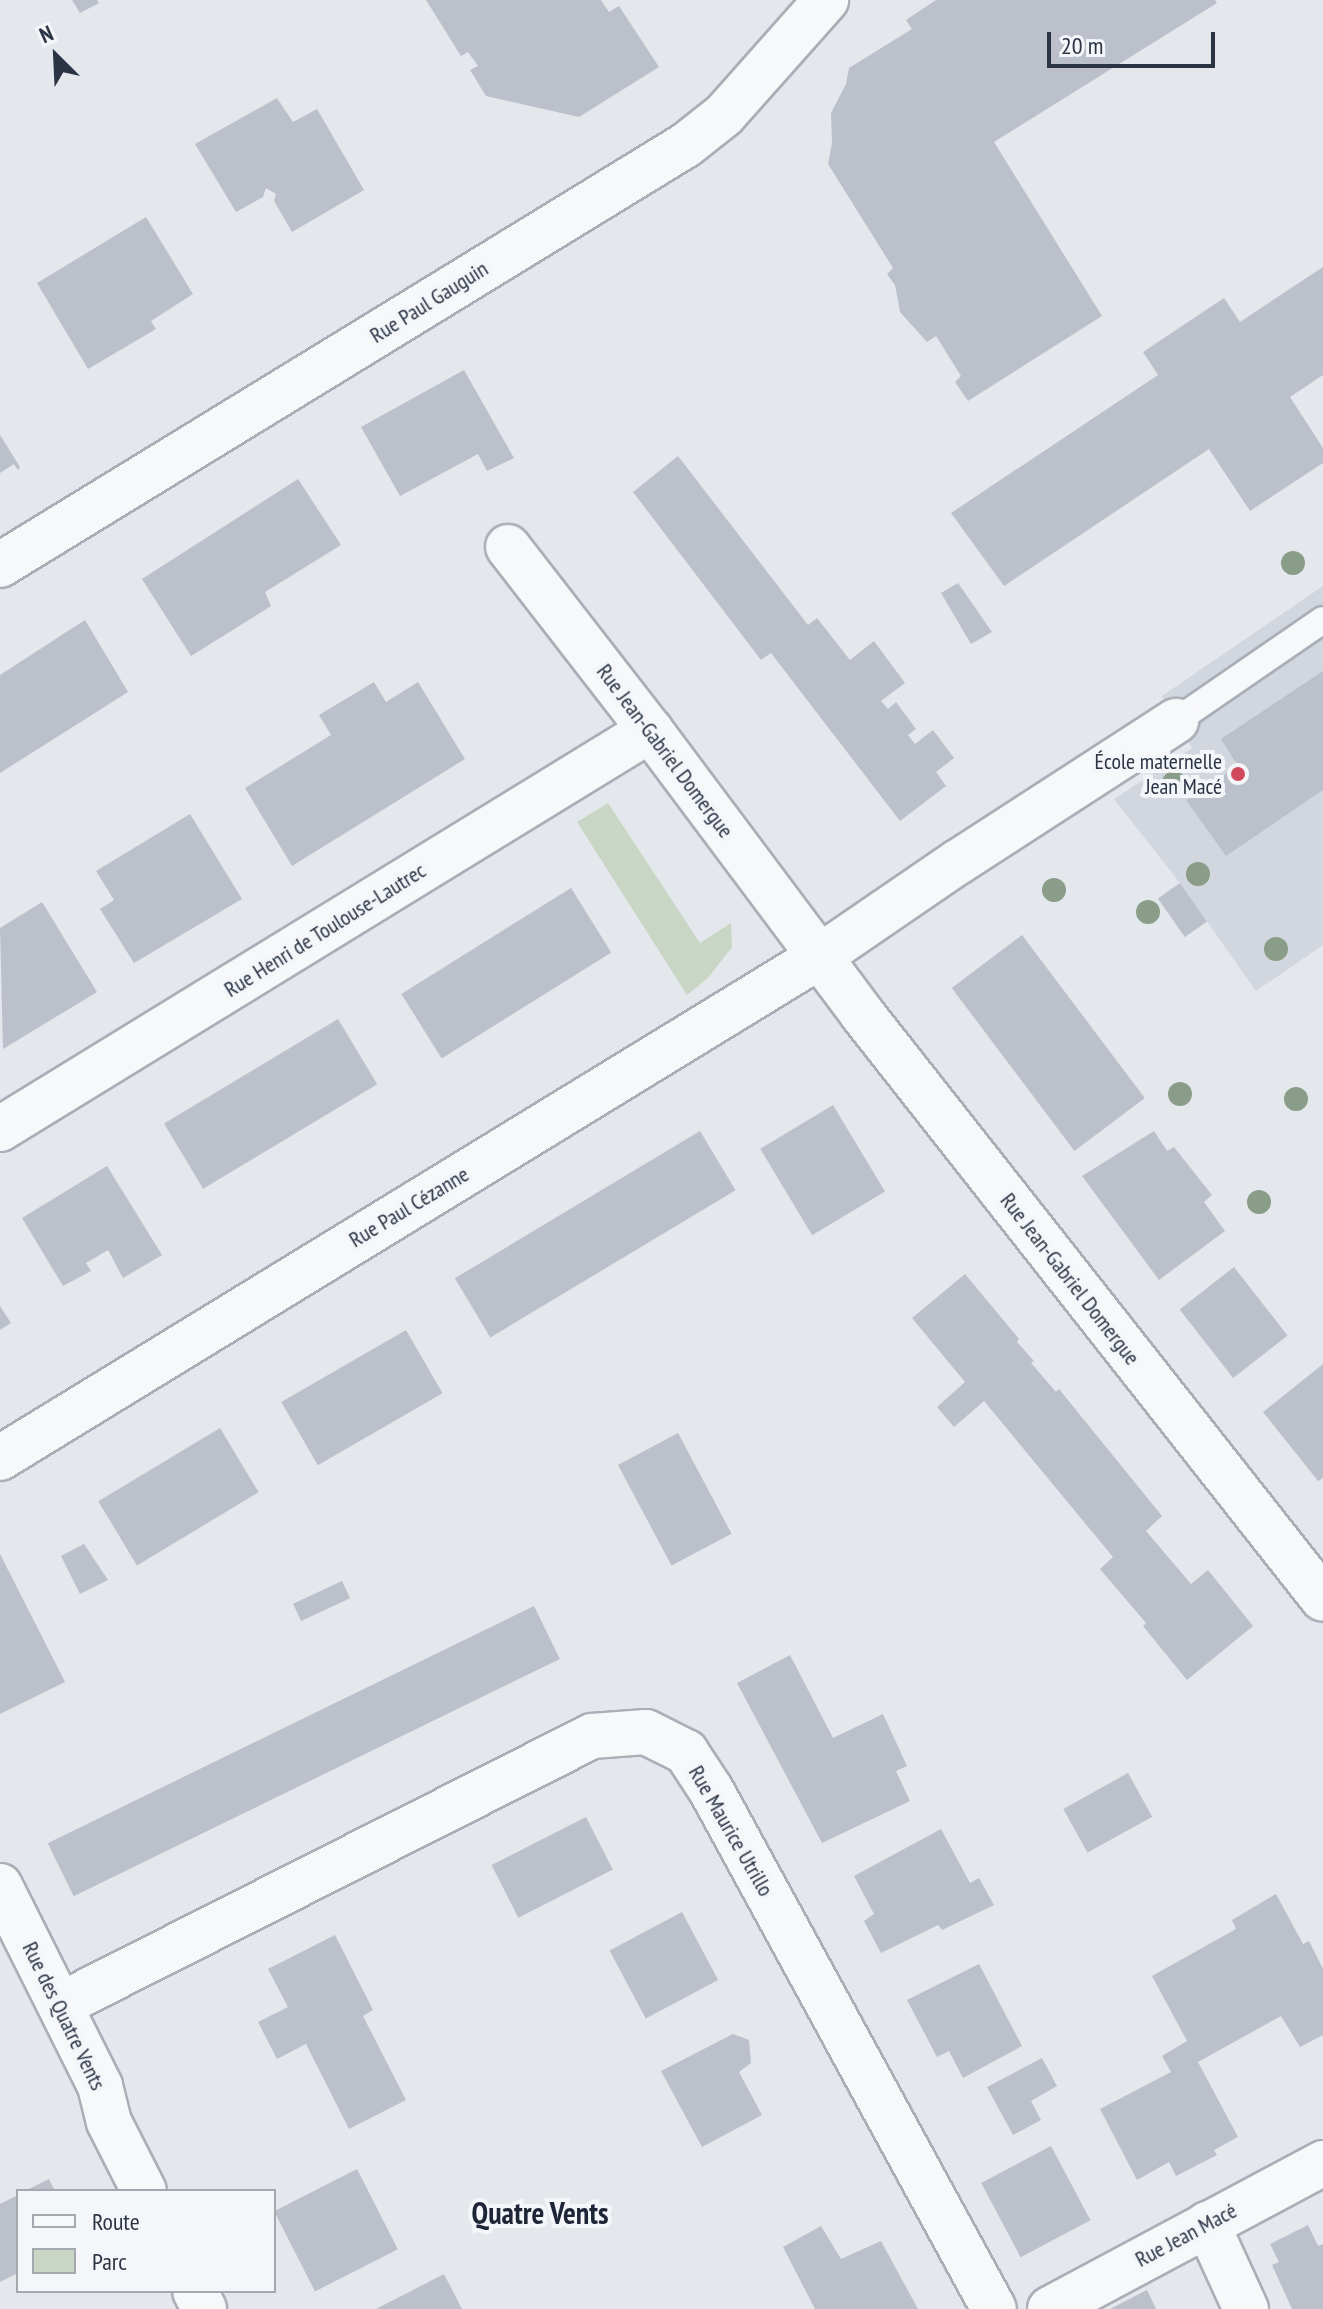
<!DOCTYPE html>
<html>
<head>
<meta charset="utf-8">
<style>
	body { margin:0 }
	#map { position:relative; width:1323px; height:2309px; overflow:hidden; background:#e4e7ec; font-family:"PT Sans Narrow",sans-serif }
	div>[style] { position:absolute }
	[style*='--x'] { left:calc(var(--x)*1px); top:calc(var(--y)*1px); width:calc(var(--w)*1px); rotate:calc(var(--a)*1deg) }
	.built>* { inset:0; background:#d2d6de }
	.green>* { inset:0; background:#c9d6c5 }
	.building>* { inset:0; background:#bbc0ca; transform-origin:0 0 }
	.roads { filter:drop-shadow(2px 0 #a9aeb7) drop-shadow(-2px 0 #a9aeb7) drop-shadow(0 2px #a9aeb7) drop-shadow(0 -2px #a9aeb7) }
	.lane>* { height:26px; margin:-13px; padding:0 13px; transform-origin:13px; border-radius:13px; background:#f7f8fa }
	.street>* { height:44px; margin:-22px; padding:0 22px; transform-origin:22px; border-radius:22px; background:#f7f8fa }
	.trees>* { width:24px; height:24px; margin:-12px; border-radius:50%; background:#899d89 }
	.dots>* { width:22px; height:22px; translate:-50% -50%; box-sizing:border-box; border:4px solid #f4f6f9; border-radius:50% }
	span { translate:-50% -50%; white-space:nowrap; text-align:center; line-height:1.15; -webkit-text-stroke:8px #f4f6f9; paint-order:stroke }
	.street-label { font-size:22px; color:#2b3445 }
	.poi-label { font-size:22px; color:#2b3445 }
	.right { translate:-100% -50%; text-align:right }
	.district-label { font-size:30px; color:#1d2536; font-weight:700 }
	.legend { position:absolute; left:16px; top:2189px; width:260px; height:104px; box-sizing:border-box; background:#f4f6f9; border:2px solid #a4a8b1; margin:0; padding:10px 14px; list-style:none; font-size:24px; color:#2b3445 }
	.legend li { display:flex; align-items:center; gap:16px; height:40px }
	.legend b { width:40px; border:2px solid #a4a8b1 }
	.north { position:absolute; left:16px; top:16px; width:80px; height:80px; -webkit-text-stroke:6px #f4f6f9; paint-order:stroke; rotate:336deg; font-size:22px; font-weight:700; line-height:32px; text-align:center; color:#2b3445 }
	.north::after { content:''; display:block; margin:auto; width:28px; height:36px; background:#2b3445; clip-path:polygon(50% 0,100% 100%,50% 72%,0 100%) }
	.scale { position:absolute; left:1047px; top:32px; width:168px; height:36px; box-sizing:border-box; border:4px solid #2b3445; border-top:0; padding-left:10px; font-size:24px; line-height:28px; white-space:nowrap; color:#2b3445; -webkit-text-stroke:6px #f4f6f9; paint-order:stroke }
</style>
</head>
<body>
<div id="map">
	<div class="built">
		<i style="clip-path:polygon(1323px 586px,1323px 945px,1256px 991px,1180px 883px,1114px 799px,1192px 748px,1162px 696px)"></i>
	</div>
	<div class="green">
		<i style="clip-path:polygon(608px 803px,700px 943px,731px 923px,732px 947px,708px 978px,687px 995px,577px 822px)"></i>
	</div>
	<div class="building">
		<i style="clip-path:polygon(72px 0,97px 0,99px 3px,80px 13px)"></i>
		<i style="clip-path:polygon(426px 0,601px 0,609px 12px,619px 6px,659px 67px,579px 117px,486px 96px,470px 70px,478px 66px,468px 52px,461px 56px)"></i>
		<i style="clip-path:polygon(936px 0,1215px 0,1217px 3px,994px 142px,1102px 316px,968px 401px,955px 382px,961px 376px,936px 336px,927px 342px,900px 312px,895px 285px,887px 274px,893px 268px,828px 164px,832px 143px,831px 113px,846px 84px,849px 68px,912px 29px,906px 20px)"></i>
		<i style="clip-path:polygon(277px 98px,293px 122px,317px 109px,364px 190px,292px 232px,274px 201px,276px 194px,266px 188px,263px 197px,236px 212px,195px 144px)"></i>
		<i style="clip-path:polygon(146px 217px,193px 294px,151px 321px,156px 329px,88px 369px,37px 283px)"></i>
		<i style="clip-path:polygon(1323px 267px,1323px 375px,1290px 397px,1323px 448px,1323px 463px,1250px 511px,1209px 449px,1004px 586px,951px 513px,1158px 375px,1143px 352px,1224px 298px,1240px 322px)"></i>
		<i style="clip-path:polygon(464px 370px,514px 458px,487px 471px,478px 454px,400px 496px,361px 427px)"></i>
		<i style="clip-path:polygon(0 435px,20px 467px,18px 470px,14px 464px,0 473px)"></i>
		<i style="clip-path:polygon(678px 456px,808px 625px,817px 618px,850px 660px,874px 641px,905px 683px,881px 701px,888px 709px,896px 702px,916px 729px,908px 735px,915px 744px,933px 730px,954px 758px,936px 772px,946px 786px,900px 821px,771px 653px,761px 660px,633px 492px)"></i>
		<i style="clip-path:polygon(298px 479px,341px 545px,265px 592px,271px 606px,191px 656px,142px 579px)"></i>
		<i style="clip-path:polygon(958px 583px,992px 632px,971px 644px,941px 593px)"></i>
		<i style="clip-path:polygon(85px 620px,128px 692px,0 773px,0 675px)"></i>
		<i style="clip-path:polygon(1323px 671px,1323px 790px,1226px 856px,1186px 800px,1238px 766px,1221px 739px)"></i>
		<i style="clip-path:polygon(374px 682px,386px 702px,418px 682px,465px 759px,292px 866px,245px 788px,331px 735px,319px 715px)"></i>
		<i style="clip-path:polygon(190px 814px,242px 899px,134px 963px,100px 909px,114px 900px,96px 871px)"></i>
		<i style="left:1180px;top:883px;width:47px;height:27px;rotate:55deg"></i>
		<i style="left:571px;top:888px;width:76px;height:200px;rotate:58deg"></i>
		<i style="clip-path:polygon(42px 902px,97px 992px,3px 1049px,0 928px)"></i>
		<i style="left:1022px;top:935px;width:204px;height:88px;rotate:53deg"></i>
		<i style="left:338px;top:1019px;width:76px;height:203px;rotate:59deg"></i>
		<i style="left:833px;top:1105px;width:101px;height:85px;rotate:59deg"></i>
		<i style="left:700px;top:1131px;width:69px;height:286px;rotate:59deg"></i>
		<i style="clip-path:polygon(1154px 1131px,1167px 1151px,1174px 1147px,1212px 1195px,1204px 1202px,1225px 1231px,1159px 1280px,1082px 1176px)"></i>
		<i style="clip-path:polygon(107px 1166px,162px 1255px,123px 1278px,108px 1250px,86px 1263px,91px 1271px,63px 1286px,22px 1218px)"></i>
		<i style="left:1234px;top:1267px;width:87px;height:69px;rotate:52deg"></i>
		<i style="clip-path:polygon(965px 1274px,1019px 1339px,1017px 1342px,1034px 1361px,1031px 1363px,1056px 1392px,1059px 1389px,1162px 1516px,1146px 1531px,1191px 1584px,1208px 1570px,1253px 1626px,1187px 1680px,1143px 1626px,1146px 1623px,1100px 1569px,1113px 1557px,984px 1401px,954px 1427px,937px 1407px,965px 1382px,912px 1318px)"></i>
		<i style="clip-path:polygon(0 1306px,11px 1323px,0 1330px)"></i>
		<i style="left:406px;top:1330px;width:73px;height:144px;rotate:60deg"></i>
		<i style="clip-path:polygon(1323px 1364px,1323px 1478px,1318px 1481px,1263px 1412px)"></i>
		<i style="left:220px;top:1428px;width:75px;height:142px;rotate:59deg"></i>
		<i style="left:678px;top:1433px;width:114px;height:68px;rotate:62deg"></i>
		<i style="clip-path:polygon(84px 1544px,108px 1580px,80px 1594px,61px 1556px)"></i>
		<i style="clip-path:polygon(0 1554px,65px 1682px,0 1714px)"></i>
		<i style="left:342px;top:1581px;width:19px;height:54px;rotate:65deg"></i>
		<i style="left:534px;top:1606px;width:59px;height:541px;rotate:64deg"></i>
		<i style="clip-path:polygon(790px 1655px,833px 1738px,883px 1714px,907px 1766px,896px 1771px,910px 1801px,822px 1843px,737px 1683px)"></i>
		<i style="left:1128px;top:1773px;width:50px;height:74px;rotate:61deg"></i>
		<i style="left:586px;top:1817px;width:59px;height:106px;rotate:63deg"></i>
		<i style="clip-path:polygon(941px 1829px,970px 1883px,979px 1878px,994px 1905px,942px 1930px,938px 1925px,881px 1953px,864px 1921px,874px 1914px,854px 1876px)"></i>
		<i style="clip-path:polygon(1276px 1894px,1303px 1944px,1309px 1941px,1323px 1969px,1323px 2035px,1300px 2047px,1281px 2016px,1198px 2062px,1238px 2137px,1214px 2150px,1217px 2155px,1176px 2176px,1169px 2162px,1137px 2180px,1100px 2109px,1171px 2072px,1162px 2056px,1187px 2041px,1152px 1976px,1236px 1929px,1232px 1920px)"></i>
		<i style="left:682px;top:1912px;width:77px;height:82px;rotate:62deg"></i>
		<i style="clip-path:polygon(335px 1935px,373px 2010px,363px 2016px,406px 2100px,349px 2129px,306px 2044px,277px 2059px,258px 2022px,288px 2007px,268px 1969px)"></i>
		<i style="clip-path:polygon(979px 1964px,1022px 2046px,963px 2078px,949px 2051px,937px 2057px,907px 2000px)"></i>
		<i style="clip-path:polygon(733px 2034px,749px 2040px,751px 2063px,739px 2072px,762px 2115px,702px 2147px,661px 2071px)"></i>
		<i style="clip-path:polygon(1042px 2058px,1057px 2086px,1031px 2101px,1041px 2120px,1013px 2135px,987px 2087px)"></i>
		<i style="left:1051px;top:2146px;width:84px;height:79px;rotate:62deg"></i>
		<i style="left:357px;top:2169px;width:90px;height:93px;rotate:63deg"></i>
		<i style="clip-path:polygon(49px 2179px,55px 2191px,25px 2191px)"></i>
		<i style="clip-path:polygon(18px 2195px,18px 2273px,0 2282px,0 2204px)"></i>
		<i style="clip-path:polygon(1308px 2225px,1318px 2246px,1323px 2244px,1323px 2309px,1292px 2309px,1272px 2265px,1279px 2262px,1270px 2244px)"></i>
		<i style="clip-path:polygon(821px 2226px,841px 2259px,881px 2241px,918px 2309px,815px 2309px,783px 2247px)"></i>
		<i style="clip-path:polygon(444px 2274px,462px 2309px,376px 2309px)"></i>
		<i style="clip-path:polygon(1147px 2290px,1156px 2309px,1110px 2309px)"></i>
	</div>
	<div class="roads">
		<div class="lane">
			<i style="--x:1176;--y:721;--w:178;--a:-34.5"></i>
		</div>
		<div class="street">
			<i style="--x:508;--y:547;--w:232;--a:52.2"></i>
			<i style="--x:650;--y:730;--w:356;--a:53.2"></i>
			<i style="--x:863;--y:1015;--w:743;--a:51.77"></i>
			<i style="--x:0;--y:565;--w:804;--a:-31.48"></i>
			<i style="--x:686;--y:145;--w:48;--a:-38.3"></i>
			<i style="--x:724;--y:115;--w:154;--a:-48.4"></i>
			<i style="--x:0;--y:1129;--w:763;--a:-31.54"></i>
			<i style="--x:0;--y:1458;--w:960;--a:-31.46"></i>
			<i style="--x:819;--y:957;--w:168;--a:-34.4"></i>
			<i style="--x:958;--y:862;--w:260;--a:-32.9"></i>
			<i style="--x:0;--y:1886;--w:224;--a:63.4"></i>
			<i style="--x:100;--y:2086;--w:37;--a:76"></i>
			<i style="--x:109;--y:2122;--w:77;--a:63.1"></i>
			<i style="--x:60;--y:2005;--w:596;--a:-26.82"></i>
			<i style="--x:592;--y:1736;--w:54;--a:-4.2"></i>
			<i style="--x:646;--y:1732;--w:45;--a:26.6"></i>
			<i style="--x:686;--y:1752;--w:45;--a:56.7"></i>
			<i style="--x:711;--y:1790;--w:591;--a:61.4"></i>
			<i style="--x:1207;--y:2224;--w:94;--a:65.4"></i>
			<i style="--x:195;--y:2291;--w:20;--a:63"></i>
			<i style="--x:1050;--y:2309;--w:310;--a:-28.1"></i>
		</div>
	</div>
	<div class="trees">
		<i style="left:1293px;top:563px"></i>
		<i style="left:1174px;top:783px"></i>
		<i style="left:1198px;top:874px"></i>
		<i style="left:1054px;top:890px"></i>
		<i style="left:1148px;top:912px"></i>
		<i style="left:1276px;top:949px"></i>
		<i style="left:1180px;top:1094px"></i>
		<i style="left:1296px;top:1099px"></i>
		<i style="left:1259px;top:1202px"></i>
	</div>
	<div class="dots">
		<i style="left:1238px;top:774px;background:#d1495b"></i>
	</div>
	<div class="street-label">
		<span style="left:429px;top:302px;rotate:-32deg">Rue Paul Gauguin</span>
		<span style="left:665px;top:751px;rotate:53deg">Rue Jean-Gabriel Domergue</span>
		<span style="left:325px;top:930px;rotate:-32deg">Rue Henri de Toulouse-Lautrec</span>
		<span style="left:409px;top:1207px;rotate:-31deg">Rue Paul Cézanne</span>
		<span style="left:1070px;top:1279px;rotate:52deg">Rue Jean-Gabriel Domergue</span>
		<span style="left:731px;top:1831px;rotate:60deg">Rue Maurice Utrillo</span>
		<span style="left:64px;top:2016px;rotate:64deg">Rue des Quatre Vents</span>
		<span style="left:1186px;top:2235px;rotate:-28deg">Rue Jean Macé</span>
	</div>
	<div class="poi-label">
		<span class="right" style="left:1222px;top:774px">École maternelle<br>Jean Macé</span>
	</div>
	<div class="district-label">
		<span style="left:540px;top:2213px">Quatre Vents</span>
	</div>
	<ul class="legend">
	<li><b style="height:10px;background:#f7f8fa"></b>Route</li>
	<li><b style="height:22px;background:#c9d6c5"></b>Parc</li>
	</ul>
	<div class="north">N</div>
	<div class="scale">20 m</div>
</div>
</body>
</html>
